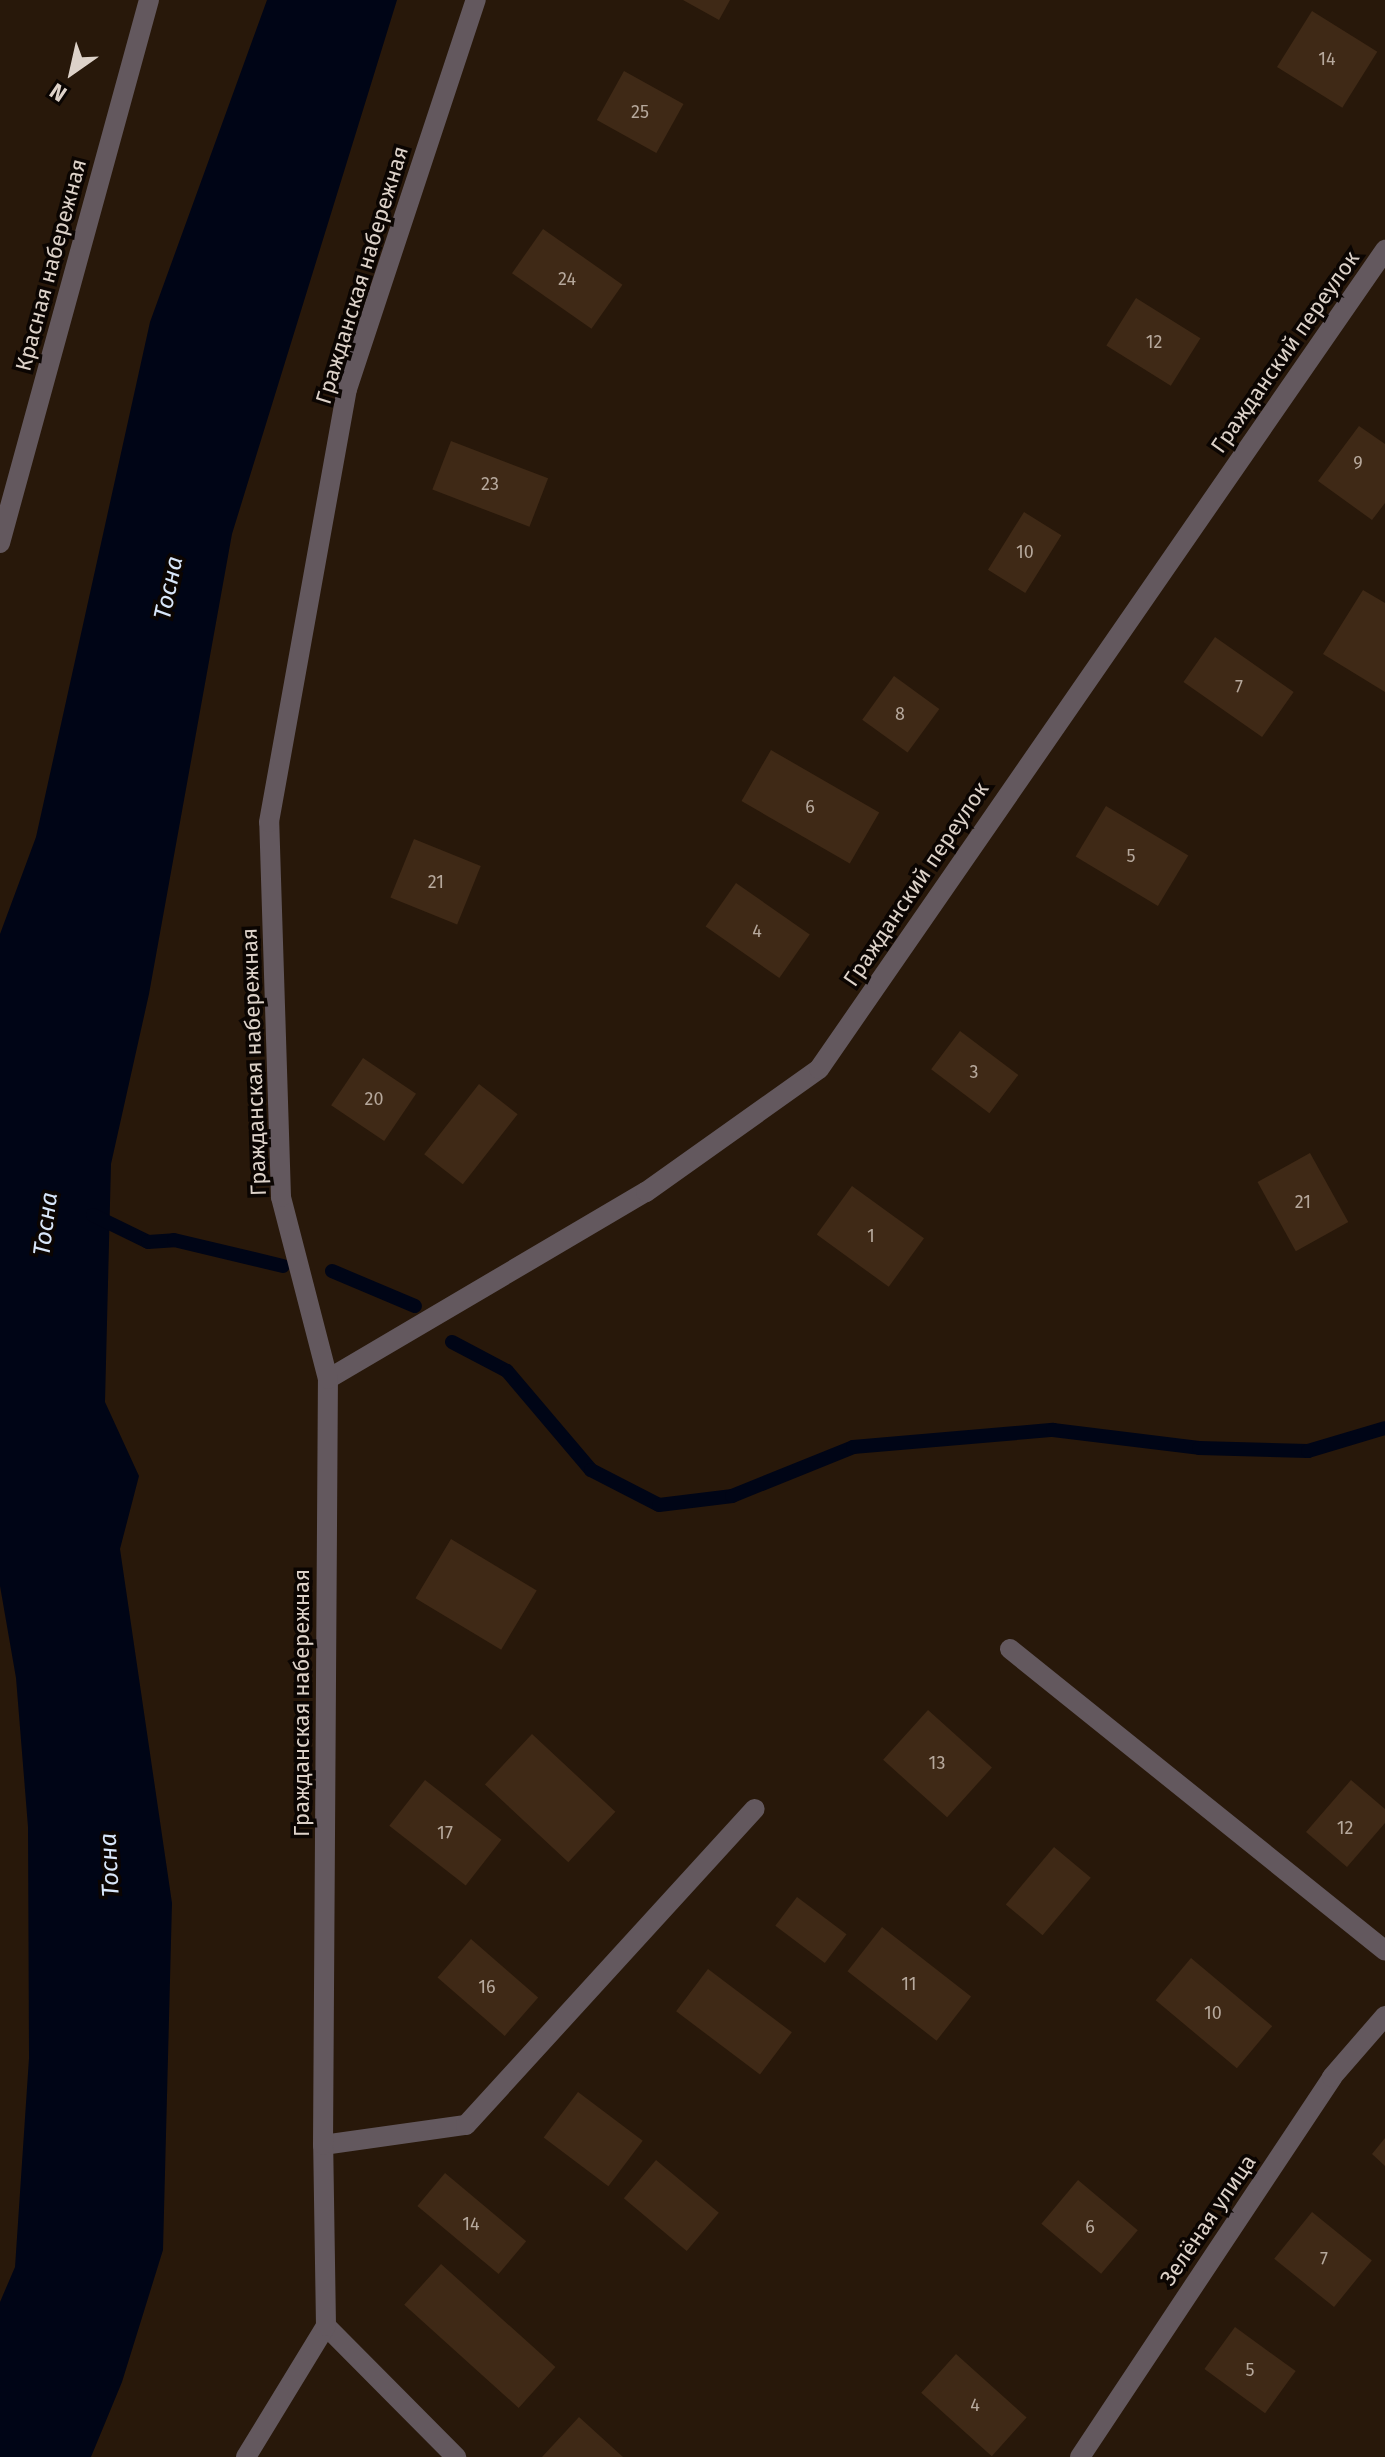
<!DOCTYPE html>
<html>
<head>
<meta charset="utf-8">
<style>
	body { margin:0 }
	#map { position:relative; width:1385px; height:2457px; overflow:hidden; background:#28180a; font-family:"Fira Sans",sans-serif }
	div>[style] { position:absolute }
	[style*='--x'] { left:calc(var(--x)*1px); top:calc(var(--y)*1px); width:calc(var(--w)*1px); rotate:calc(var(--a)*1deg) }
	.water>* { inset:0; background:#000516 }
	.stream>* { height:14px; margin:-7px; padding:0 7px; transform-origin:7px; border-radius:7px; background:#000516 }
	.building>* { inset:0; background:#3f2916; transform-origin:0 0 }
	.service>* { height:20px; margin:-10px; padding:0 10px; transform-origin:10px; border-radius:10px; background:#63585e }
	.minor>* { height:20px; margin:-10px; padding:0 10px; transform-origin:10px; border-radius:10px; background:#63585e }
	span { translate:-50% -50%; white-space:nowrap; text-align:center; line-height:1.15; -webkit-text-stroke:7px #0b0502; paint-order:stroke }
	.number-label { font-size:18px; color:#b6a89c }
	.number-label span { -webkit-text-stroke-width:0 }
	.street-label { font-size:22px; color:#ddd2c9 }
	.water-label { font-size:24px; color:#d8e6f9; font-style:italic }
	.north { position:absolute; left:32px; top:32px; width:80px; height:80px; -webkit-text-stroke:6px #0b0502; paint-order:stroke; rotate:214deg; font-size:22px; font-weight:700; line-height:32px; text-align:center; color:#ddd2c9 }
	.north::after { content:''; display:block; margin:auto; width:28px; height:36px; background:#ddd2c9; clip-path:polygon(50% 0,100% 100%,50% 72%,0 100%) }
</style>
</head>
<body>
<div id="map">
	<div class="water">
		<i style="clip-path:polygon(267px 0,397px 0,232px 534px,149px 994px,111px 1164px,105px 1402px,139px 1476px,120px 1549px,172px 1903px,163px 2250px,122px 2382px,91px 2457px,0 2457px,0 2302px,15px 2267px,29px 2058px,28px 1827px,16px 1678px,0 1586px,0 934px,36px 837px,150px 322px)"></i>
	</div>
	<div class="stream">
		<i style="--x:93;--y:1215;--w:61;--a:26.1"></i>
		<i style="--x:148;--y:1242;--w:26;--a:-4"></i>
		<i style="--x:174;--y:1240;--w:112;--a:13.4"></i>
		<i style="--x:332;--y:1271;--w:90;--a:22.9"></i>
		<i style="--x:452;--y:1342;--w:62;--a:27.8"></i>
		<i style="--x:507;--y:1371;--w:130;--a:49.7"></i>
		<i style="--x:591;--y:1470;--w:76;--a:27.2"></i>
		<i style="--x:659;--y:1505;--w:74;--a:-7"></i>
		<i style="--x:732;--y:1496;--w:131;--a:-22"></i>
		<i style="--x:853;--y:1447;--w:201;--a:-4.9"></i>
		<i style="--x:1053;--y:1430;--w:147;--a:7"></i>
		<i style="--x:1199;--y:1448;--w:109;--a:1.6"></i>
		<i style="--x:1308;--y:1451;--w:80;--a:-16.6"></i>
	</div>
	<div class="building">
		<i style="clip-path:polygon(683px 0,730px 0,719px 20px)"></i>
		<i style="left:1312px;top:11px;width:77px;height:66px;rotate:32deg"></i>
		<i style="left:624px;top:71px;width:68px;height:56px;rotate:29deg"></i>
		<i style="left:543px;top:229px;width:97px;height:54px;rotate:35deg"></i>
		<i style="left:1136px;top:298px;width:76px;height:56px;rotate:32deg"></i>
		<i style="clip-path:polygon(1359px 426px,1385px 444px,1385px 503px,1372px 520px,1318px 481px)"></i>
		<i style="left:451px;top:441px;width:104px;height:52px;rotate:21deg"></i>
		<i style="left:1024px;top:512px;width:44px;height:68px;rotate:32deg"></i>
		<i style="clip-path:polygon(1363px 590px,1385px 603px,1385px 692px,1323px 654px)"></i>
		<i style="left:1215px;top:637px;width:96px;height:55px;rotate:35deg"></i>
		<i style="left:894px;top:676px;width:56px;height:54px;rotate:36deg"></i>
		<i style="left:771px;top:750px;width:125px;height:59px;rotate:30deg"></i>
		<i style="left:1106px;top:806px;width:96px;height:59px;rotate:31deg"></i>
		<i style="left:414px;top:839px;width:72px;height:63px;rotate:22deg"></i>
		<i style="left:736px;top:883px;width:90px;height:53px;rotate:35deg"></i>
		<i style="left:960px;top:1031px;width:73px;height:48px;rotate:37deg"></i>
		<i style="left:363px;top:1058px;width:64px;height:57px;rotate:34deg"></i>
		<i style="left:479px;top:1084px;width:49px;height:89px;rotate:38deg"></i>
		<i style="left:1310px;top:1153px;width:79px;height:60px;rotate:61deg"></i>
		<i style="left:852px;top:1186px;width:89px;height:60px;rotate:36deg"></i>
		<i style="left:451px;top:1539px;width:100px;height:69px;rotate:31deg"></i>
		<i style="left:928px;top:1710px;width:86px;height:67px;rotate:42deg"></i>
		<i style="left:532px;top:1734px;width:114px;height:69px;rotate:43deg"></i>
		<i style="left:425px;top:1780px;width:97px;height:58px;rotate:38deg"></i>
		<i style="clip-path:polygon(1351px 1780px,1385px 1809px,1385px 1823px,1347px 1867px,1306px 1832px)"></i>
		<i style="left:1054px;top:1847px;width:48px;height:75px;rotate:40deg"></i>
		<i style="left:797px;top:1897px;width:62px;height:36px;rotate:37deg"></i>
		<i style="left:882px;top:1927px;width:113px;height:56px;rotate:38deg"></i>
		<i style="left:471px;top:1939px;width:89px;height:51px;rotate:41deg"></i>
		<i style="left:1191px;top:1958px;width:106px;height:55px;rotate:40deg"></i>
		<i style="left:708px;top:1969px;width:105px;height:53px;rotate:37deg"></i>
		<i style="left:578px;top:2092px;width:81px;height:57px;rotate:37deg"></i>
		<i style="clip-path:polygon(1385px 2138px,1385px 2166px,1372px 2154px)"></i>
		<i style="left:656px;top:2160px;width:82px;height:50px;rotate:40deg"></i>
		<i style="left:445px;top:2173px;width:106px;height:43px;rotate:40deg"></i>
		<i style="left:1078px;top:2180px;width:78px;height:57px;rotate:40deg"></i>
		<i style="left:1312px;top:2212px;width:77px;height:60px;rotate:39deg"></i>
		<i style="left:441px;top:2264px;width:154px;height:55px;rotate:42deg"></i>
		<i style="left:1235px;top:2327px;width:75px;height:52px;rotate:36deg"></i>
		<i style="left:956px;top:2354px;width:95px;height:52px;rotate:42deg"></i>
		<i style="clip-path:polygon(579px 2417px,623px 2457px,542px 2457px)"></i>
	</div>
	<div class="service">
		<i style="--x:1010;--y:1649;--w:481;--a:38.8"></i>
	</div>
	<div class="minor">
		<i style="--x:0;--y:543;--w:563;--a:-74.66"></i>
		<i style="--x:328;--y:1379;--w:369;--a:-30.5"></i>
		<i style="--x:646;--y:1192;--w:212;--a:-35.4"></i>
		<i style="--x:819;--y:1069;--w:996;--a:-55.35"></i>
		<i style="--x:323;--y:2145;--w:144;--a:-8"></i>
		<i style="--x:466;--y:2125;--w:428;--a:-47.6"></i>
		<i style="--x:326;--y:2326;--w:185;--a:45.2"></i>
		<i style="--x:246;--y:2457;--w:153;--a:-58.6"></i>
		<i style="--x:326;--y:2326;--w:181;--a:-90.9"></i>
		<i style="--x:323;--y:2145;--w:766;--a:-89.63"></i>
		<i style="--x:328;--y:1379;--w:188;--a:-104.5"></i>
		<i style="--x:281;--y:1197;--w:375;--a:-91.8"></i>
		<i style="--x:269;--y:822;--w:440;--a:-79.8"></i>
		<i style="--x:347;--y:389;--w:410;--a:-71.7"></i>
		<i style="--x:1080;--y:2457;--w:456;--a:-56.4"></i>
		<i style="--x:1332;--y:2077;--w:81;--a:-49"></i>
	</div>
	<div class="number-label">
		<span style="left:1327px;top:59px">14</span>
		<span style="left:640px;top:112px">25</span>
		<span style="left:567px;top:279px">24</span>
		<span style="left:1154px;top:342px">12</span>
		<span style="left:1358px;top:463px">9</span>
		<span style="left:490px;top:484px">23</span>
		<span style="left:1025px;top:552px">10</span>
		<span style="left:1239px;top:687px">7</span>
		<span style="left:900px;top:714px">8</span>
		<span style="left:810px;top:807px">6</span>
		<span style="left:1131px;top:856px">5</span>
		<span style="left:436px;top:882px">21</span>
		<span style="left:757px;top:931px">4</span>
		<span style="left:974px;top:1072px">3</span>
		<span style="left:374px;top:1099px">20</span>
		<span style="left:1303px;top:1202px">21</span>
		<span style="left:871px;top:1236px">1</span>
		<span style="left:937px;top:1763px">13</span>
		<span style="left:1345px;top:1828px">12</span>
		<span style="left:445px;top:1833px">17</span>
		<span style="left:909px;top:1984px">11</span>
		<span style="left:487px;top:1987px">16</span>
		<span style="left:1213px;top:2013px">10</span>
		<span style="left:471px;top:2224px">14</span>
		<span style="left:1090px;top:2227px">6</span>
		<span style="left:1324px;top:2259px">7</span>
		<span style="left:1250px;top:2370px">5</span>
		<span style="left:975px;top:2405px">4</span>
	</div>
	<div class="street-label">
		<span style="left:51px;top:265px;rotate:-75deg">Красная набережная</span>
		<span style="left:362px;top:275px;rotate:-73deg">Гражданская набережная</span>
		<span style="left:1285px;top:352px;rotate:-55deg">Гражданский переулок</span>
		<span style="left:916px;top:884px;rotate:-56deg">Гражданский переулок</span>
		<span style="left:254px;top:1062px;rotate:-92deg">Гражданская набережная</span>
		<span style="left:302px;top:1703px;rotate:-90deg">Гражданская набережная</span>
		<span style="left:1208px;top:2220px;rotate:-56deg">Зелёная улица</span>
	</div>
	<div class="water-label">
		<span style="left:169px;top:588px;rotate:-78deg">Тосна</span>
		<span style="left:46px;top:1224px;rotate:-83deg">Тосна</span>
		<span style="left:110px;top:1865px;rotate:-93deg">Тосна</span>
	</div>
	<div class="north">N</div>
</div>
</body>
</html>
